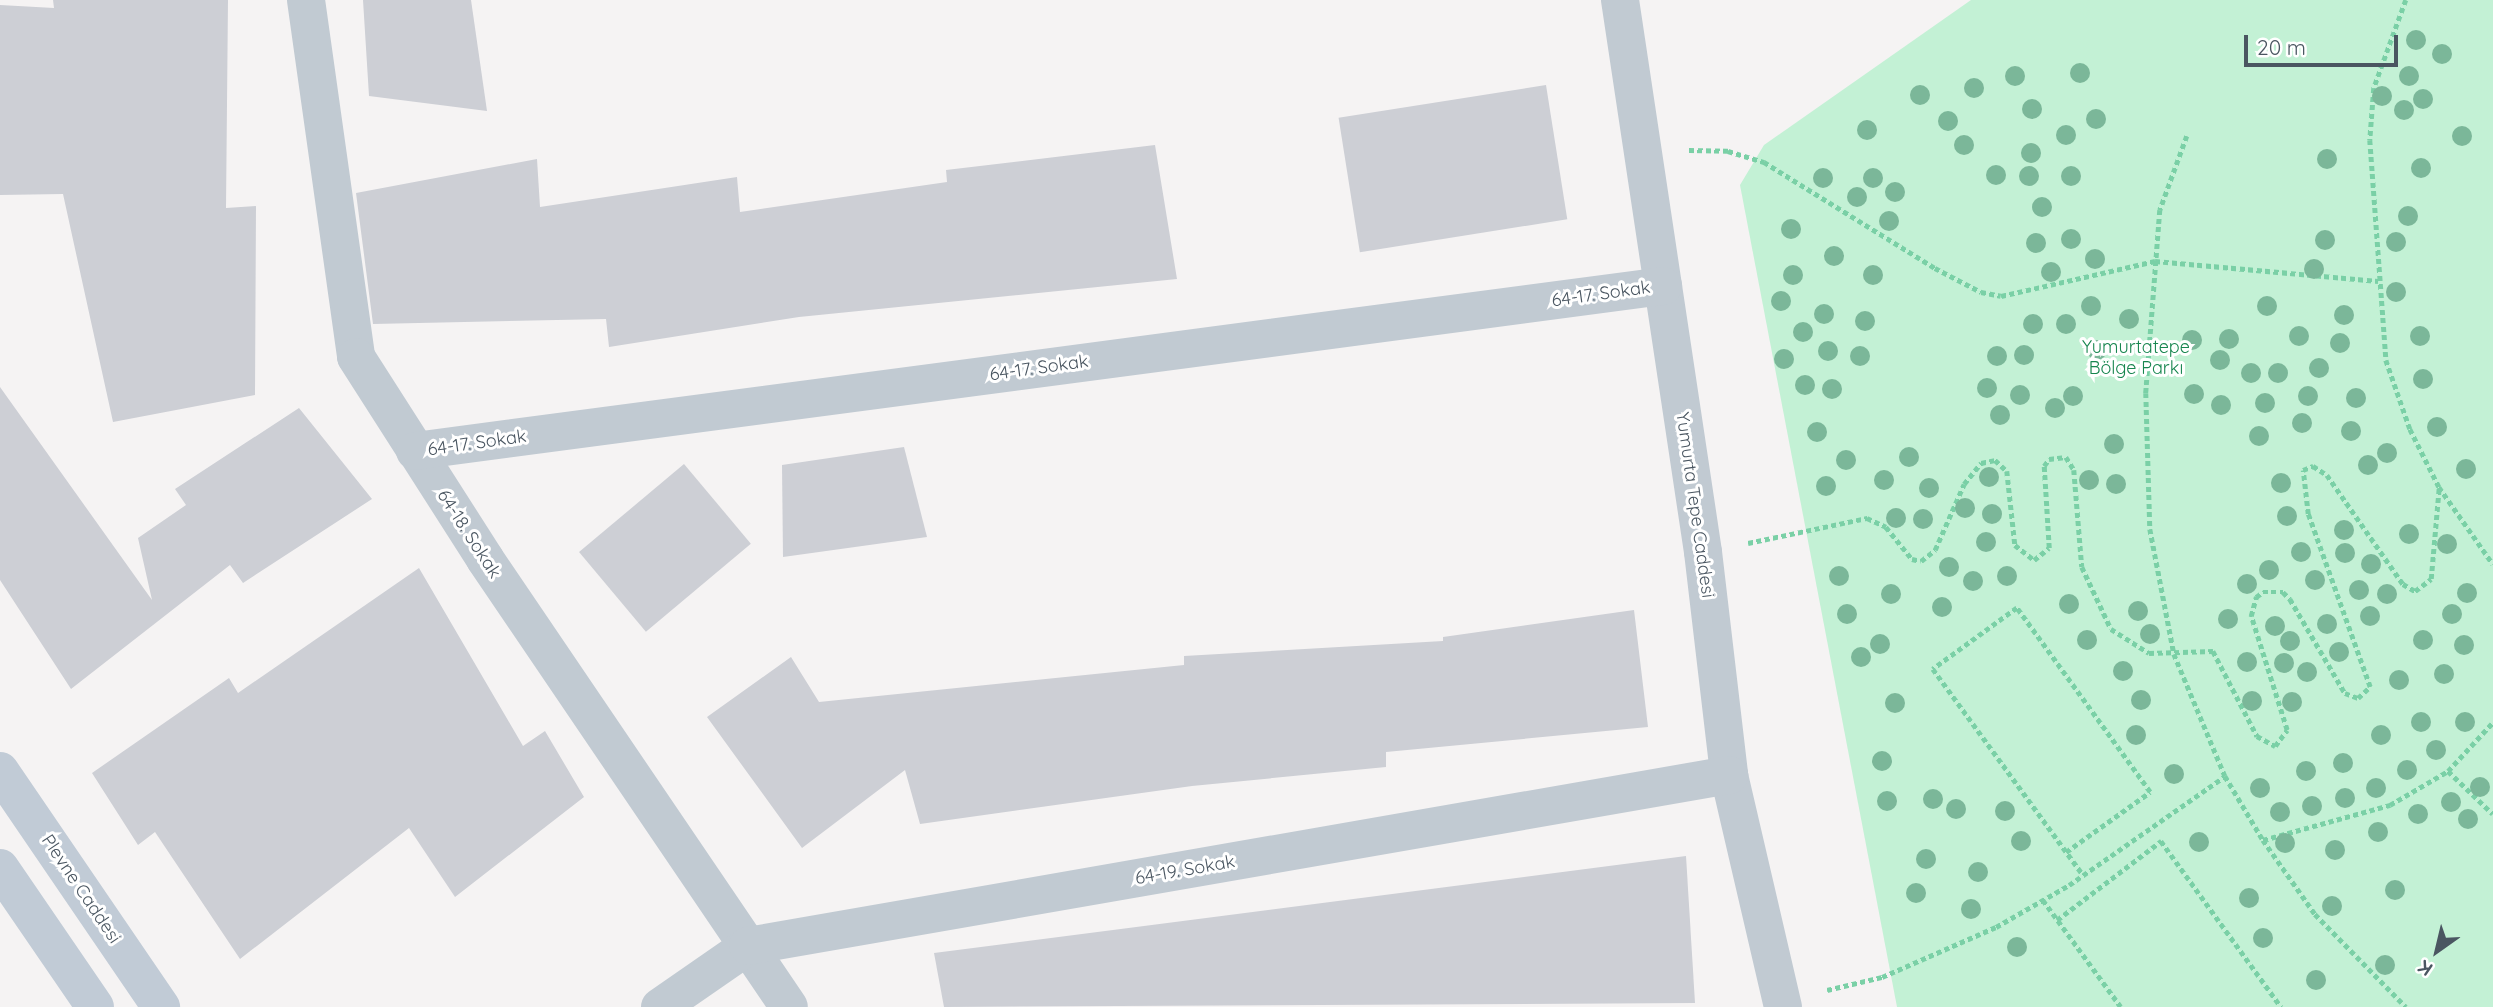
<!DOCTYPE html>
<html>
<head>
<meta charset="utf-8">
<style>
	body { margin:0 }
	#map { position:relative; width:2493px; height:1007px; overflow:hidden; background:#f5f3f3; font-family:Quicksand,sans-serif }
	div>[style] { position:absolute }
	[style*='--x'] { left:calc(var(--x)*1px); top:calc(var(--y)*1px); width:calc(var(--w)*1px); rotate:calc(var(--a)*1deg) }
	.green>* { inset:0; background:#c3f1d5 }
	.building>* { inset:0; background:#cdcfd5; transform-origin:0 0 }
	.path>* { height:4.5px; margin-top:-2.25px; transform-origin:0; background:repeating-linear-gradient(90deg,#7ad0a6 0 5px,transparent 0 8.5px) }
	.street>* { height:38px; margin:-19px; padding:0 19px; transform-origin:19px; border-radius:19px; background:#c1cad2 }
	.secondary>* { height:38px; margin:-19px; padding:0 19px; transform-origin:19px; border-radius:19px; background:#c1cbd6 }
	.trees>* { width:20px; height:20px; margin:-10px; border-radius:50%; background:#7bb799 }
	span { translate:-50% -50%; white-space:nowrap; text-align:center; line-height:1.15; -webkit-text-stroke:6px #fff; paint-order:stroke }
	.street-label { font-size:18px; color:#4a5661 }
	.park-label { font-size:18px; color:#17864f }
	.north { position:absolute; left:2402px; top:916px; width:70px; height:70px; -webkit-text-stroke:5px #fff; paint-order:stroke; rotate:214deg; font-size:19px; font-weight:700; line-height:28px; text-align:center; color:#4a5661 }
	.north::after { content:''; display:block; margin:auto; width:24px; height:32px; background:#4a5661; clip-path:polygon(50% 0,100% 100%,50% 72%,0 100%) }
	.scale { position:absolute; left:2244px; top:35px; width:154px; height:32px; box-sizing:border-box; border:4px solid #4a5661; border-top:0; padding-left:9px; font-size:21px; line-height:24px; white-space:nowrap; color:#4a5661; -webkit-text-stroke:5px #fff; paint-order:stroke }
</style>
</head>
<body>
<div id="map">
	<div class="green">
		<i style="clip-path:polygon(1971px 0,2493px 0,2493px 1007px,1897px 1007px,1740px 185px,1764px 145px)"></i>
	</div>
	<div class="building">
		<i style="clip-path:polygon(53px 0,228px 0,226px 208px,256px 206px,255px 395px,113px 422px,63px 194px,0 195px,0 5px,54px 8px)"></i>
		<i style="clip-path:polygon(363px 0,471px 0,487px 111px,369px 96px)"></i>
		<i style="left:1546px;top:85px;width:136px;height:210px;rotate:81deg"></i>
		<i style="clip-path:polygon(1155px 145px,1177px 279px,799px 317px,609px 347px,606px 319px,373px 324px,356px 193px,537px 159px,540px 207px,737px 177px,740px 212px,947px 182px,946px 170px)"></i>
		<i style="clip-path:polygon(0 387px,152px 600px,138px 538px,186px 505px,175px 489px,299px 408px,372px 499px,243px 583px,230px 565px,71px 689px,0 580px)"></i>
		<i style="clip-path:polygon(904px 447px,927px 537px,783px 557px,782px 465px)"></i>
		<i style="left:684px;top:464px;width:104px;height:137px;rotate:50deg"></i>
		<i style="clip-path:polygon(419px 568px,523px 746px,545px 731px,584px 797px,455px 897px,409px 828px,240px 959px,155px 832px,138px 845px,92px 773px,229px 678px,238px 693px)"></i>
		<i style="clip-path:polygon(1634px 610px,1648px 727px,1386px 752px,1386px 767px,1192px 786px,920px 824px,905px 770px,802px 848px,707px 717px,791px 657px,819px 702px,1184px 665px,1184px 656px,1443px 641px,1443px 637px)"></i>
		<i style="clip-path:polygon(1686px 856px,1695px 1003px,944px 1007px,934px 953px)"></i>
	</div>
	<div class="path">
		<i style="--x:2406;--y:0;--w:94;--a:110"></i>
		<i style="--x:2374;--y:88;--w:52;--a:94.4"></i>
		<i style="--x:2370;--y:140;--w:221;--a:85.8"></i>
		<i style="--x:2386;--y:360;--w:73;--a:70.8"></i>
		<i style="--x:2410;--y:429;--w:65;--a:63.4"></i>
		<i style="--x:2439;--y:487;--w:94;--a:55"></i>
		<i style="--x:2187;--y:136;--w:79;--a:110"></i>
		<i style="--x:2160;--y:210;--w:184;--a:94.4"></i>
		<i style="--x:2146;--y:393;--w:136;--a:88.3"></i>
		<i style="--x:2150;--y:529;--w:127;--a:79.1"></i>
		<i style="--x:2174;--y:654;--w:132;--a:67.3"></i>
		<i style="--x:2225;--y:776;--w:74;--a:59.3"></i>
		<i style="--x:2263;--y:840;--w:90;--a:54.9"></i>
		<i style="--x:2315;--y:914;--w:130;--a:45.6"></i>
		<i style="--x:1689;--y:150;--w:39;--a:1"></i>
		<i style="--x:1728;--y:151;--w:38;--a:17"></i>
		<i style="--x:1764;--y:162;--w:201;--a:31.8"></i>
		<i style="--x:1935;--y:268;--w:52;--a:27.6"></i>
		<i style="--x:1981;--y:292;--w:20;--a:11"></i>
		<i style="--x:2001;--y:296;--w:158;--a:-12.8"></i>
		<i style="--x:2155;--y:261;--w:224;--a:5.1"></i>
		<i style="--x:1748;--y:543;--w:122;--a:-11.9"></i>
		<i style="--x:1867;--y:518;--w:21;--a:25"></i>
		<i style="--x:1886;--y:527;--w:41;--a:50.9"></i>
		<i style="--x:1912;--y:559;--w:9;--a:13"></i>
		<i style="--x:1921;--y:561;--w:18;--a:-38"></i>
		<i style="--x:1935;--y:550;--w:72;--a:-66.3"></i>
		<i style="--x:1964;--y:484;--w:27;--a:-51"></i>
		<i style="--x:1981;--y:463;--w:14;--a:-12"></i>
		<i style="--x:1995;--y:460;--w:16;--a:43"></i>
		<i style="--x:2007;--y:471;--w:74;--a:83.8"></i>
		<i style="--x:2015;--y:545;--w:24;--a:38"></i>
		<i style="--x:2034;--y:560;--w:19;--a:-39"></i>
		<i style="--x:2049;--y:548;--w:82;--a:-93.5"></i>
		<i style="--x:2044;--y:466;--w:9;--a:-54"></i>
		<i style="--x:2049;--y:459;--w:17;--a:-7"></i>
		<i style="--x:2066;--y:457;--w:15;--a:58"></i>
		<i style="--x:2074;--y:470;--w:97;--a:85.3"></i>
		<i style="--x:2082;--y:567;--w:68;--a:64.9"></i>
		<i style="--x:2111;--y:629;--w:45;--a:32.3"></i>
		<i style="--x:2149;--y:653;--w:64;--a:-1.8"></i>
		<i style="--x:2213;--y:651;--w:96;--a:62.6"></i>
		<i style="--x:2257;--y:736;--w:21;--a:29"></i>
		<i style="--x:2275;--y:746;--w:20;--a:-53"></i>
		<i style="--x:2287;--y:730;--w:120;--a:-107.5"></i>
		<i style="--x:2251;--y:616;--w:20;--a:-75"></i>
		<i style="--x:2256;--y:597;--w:9;--a:-36"></i>
		<i style="--x:2263;--y:592;--w:20;--a:0"></i>
		<i style="--x:2283;--y:592;--w:10;--a:45"></i>
		<i style="--x:2290;--y:599;--w:109;--a:59.7"></i>
		<i style="--x:2345;--y:693;--w:14;--a:21"></i>
		<i style="--x:2358;--y:698;--w:16;--a:-43"></i>
		<i style="--x:2370;--y:687;--w:184;--a:-109.7"></i>
		<i style="--x:2308;--y:514;--w:44;--a:-96.5"></i>
		<i style="--x:2303;--y:470;--w:11;--a:-22"></i>
		<i style="--x:2313;--y:466;--w:17;--a:33"></i>
		<i style="--x:2327;--y:475;--w:133;--a:55.1"></i>
		<i style="--x:2403;--y:584;--w:14;--a:30"></i>
		<i style="--x:2415;--y:591;--w:20;--a:-37"></i>
		<i style="--x:2431;--y:579;--w:92;--a:-85"></i>
		<i style="--x:2448;--y:771;--w:62;--a:43.7"></i>
		<i style="--x:2263;--y:840;--w:132;--a:-15.4"></i>
		<i style="--x:2390;--y:805;--w:67;--a:-30.4"></i>
		<i style="--x:2448;--y:771;--w:67;--a:-47.4"></i>
		<i style="--x:2066;--y:852;--w:103;--a:-35.5"></i>
		<i style="--x:2150;--y:792;--w:227;--a:-125.9"></i>
		<i style="--x:2017;--y:608;--w:104;--a:144"></i>
		<i style="--x:1933;--y:669;--w:255;--a:53.9"></i>
		<i style="--x:2043;--y:900;--w:132;--a:53.9"></i>
		<i style="--x:2057;--y:920;--w:131;--a:-37.2"></i>
		<i style="--x:2161;--y:841;--w:205;--a:54.1"></i>
		<i style="--x:1827;--y:990;--w:57;--a:-13.3"></i>
		<i style="--x:1882;--y:977;--w:124;--a:-23.7"></i>
		<i style="--x:1996;--y:927;--w:84;--a:-29.9"></i>
		<i style="--x:2069;--y:885;--w:190;--a:-34.9"></i>
	</div>
	<div class="street">
		<i style="--x:306;--y:0;--w:360;--a:82"></i>
		<i style="--x:356;--y:357;--w:240;--a:57.4"></i>
		<i style="--x:485;--y:559;--w:541;--a:55.84"></i>
		<i style="--x:1620;--y:0;--w:558;--a:81.45"></i>
		<i style="--x:1703;--y:552;--w:225;--a:83.3"></i>
		<i style="--x:1729;--y:775;--w:238;--a:76.9"></i>
		<i style="--x:415;--y:451;--w:1259;--a:-7.53"></i>
		<i style="--x:660;--y:1007;--w:107;--a:-34.7"></i>
		<i style="--x:748;--y:946;--w:996;--a:-9.89"></i>
	</div>
	<div class="secondary">
		<i style="--x:0;--y:771;--w:286;--a:55.7"></i>
		<i style="--x:0;--y:868;--w:168;--a:55.6"></i>
	</div>
	<div class="trees">
		<i style="left:2416px;top:40px"></i>
		<i style="left:2442px;top:54px"></i>
		<i style="left:2080px;top:73px"></i>
		<i style="left:2015px;top:76px"></i>
		<i style="left:2409px;top:76px"></i>
		<i style="left:1974px;top:88px"></i>
		<i style="left:1920px;top:95px"></i>
		<i style="left:2382px;top:96px"></i>
		<i style="left:2423px;top:99px"></i>
		<i style="left:2032px;top:109px"></i>
		<i style="left:2404px;top:110px"></i>
		<i style="left:2096px;top:119px"></i>
		<i style="left:1948px;top:121px"></i>
		<i style="left:1867px;top:130px"></i>
		<i style="left:2066px;top:135px"></i>
		<i style="left:2462px;top:136px"></i>
		<i style="left:1964px;top:145px"></i>
		<i style="left:2031px;top:153px"></i>
		<i style="left:2327px;top:159px"></i>
		<i style="left:2421px;top:168px"></i>
		<i style="left:1996px;top:175px"></i>
		<i style="left:2029px;top:176px"></i>
		<i style="left:2071px;top:176px"></i>
		<i style="left:1823px;top:178px"></i>
		<i style="left:1873px;top:178px"></i>
		<i style="left:1895px;top:192px"></i>
		<i style="left:1857px;top:197px"></i>
		<i style="left:2042px;top:207px"></i>
		<i style="left:2408px;top:216px"></i>
		<i style="left:1889px;top:221px"></i>
		<i style="left:1791px;top:229px"></i>
		<i style="left:2071px;top:239px"></i>
		<i style="left:2325px;top:240px"></i>
		<i style="left:2396px;top:242px"></i>
		<i style="left:2036px;top:243px"></i>
		<i style="left:1834px;top:256px"></i>
		<i style="left:2095px;top:259px"></i>
		<i style="left:2314px;top:269px"></i>
		<i style="left:2051px;top:272px"></i>
		<i style="left:1793px;top:275px"></i>
		<i style="left:1873px;top:275px"></i>
		<i style="left:2396px;top:292px"></i>
		<i style="left:1781px;top:301px"></i>
		<i style="left:2091px;top:306px"></i>
		<i style="left:2267px;top:306px"></i>
		<i style="left:1824px;top:314px"></i>
		<i style="left:2344px;top:315px"></i>
		<i style="left:2129px;top:319px"></i>
		<i style="left:1865px;top:321px"></i>
		<i style="left:2033px;top:324px"></i>
		<i style="left:2066px;top:324px"></i>
		<i style="left:1803px;top:332px"></i>
		<i style="left:2299px;top:336px"></i>
		<i style="left:2420px;top:336px"></i>
		<i style="left:2229px;top:339px"></i>
		<i style="left:2192px;top:340px"></i>
		<i style="left:2340px;top:343px"></i>
		<i style="left:2097px;top:350px"></i>
		<i style="left:1828px;top:351px"></i>
		<i style="left:2024px;top:355px"></i>
		<i style="left:1860px;top:356px"></i>
		<i style="left:1997px;top:356px"></i>
		<i style="left:1784px;top:359px"></i>
		<i style="left:2220px;top:360px"></i>
		<i style="left:2319px;top:368px"></i>
		<i style="left:2251px;top:373px"></i>
		<i style="left:2278px;top:373px"></i>
		<i style="left:2423px;top:379px"></i>
		<i style="left:1805px;top:385px"></i>
		<i style="left:1987px;top:388px"></i>
		<i style="left:1832px;top:389px"></i>
		<i style="left:2194px;top:394px"></i>
		<i style="left:2020px;top:395px"></i>
		<i style="left:2073px;top:396px"></i>
		<i style="left:2308px;top:396px"></i>
		<i style="left:2356px;top:398px"></i>
		<i style="left:2265px;top:403px"></i>
		<i style="left:2221px;top:405px"></i>
		<i style="left:2055px;top:408px"></i>
		<i style="left:2000px;top:415px"></i>
		<i style="left:2302px;top:423px"></i>
		<i style="left:2437px;top:427px"></i>
		<i style="left:2351px;top:431px"></i>
		<i style="left:1817px;top:432px"></i>
		<i style="left:2259px;top:436px"></i>
		<i style="left:2114px;top:444px"></i>
		<i style="left:2387px;top:453px"></i>
		<i style="left:1909px;top:457px"></i>
		<i style="left:1846px;top:460px"></i>
		<i style="left:2368px;top:465px"></i>
		<i style="left:2466px;top:469px"></i>
		<i style="left:1989px;top:477px"></i>
		<i style="left:1884px;top:480px"></i>
		<i style="left:2089px;top:480px"></i>
		<i style="left:2281px;top:483px"></i>
		<i style="left:2116px;top:484px"></i>
		<i style="left:1826px;top:486px"></i>
		<i style="left:1929px;top:488px"></i>
		<i style="left:1965px;top:508px"></i>
		<i style="left:1992px;top:514px"></i>
		<i style="left:2287px;top:516px"></i>
		<i style="left:1896px;top:518px"></i>
		<i style="left:1923px;top:519px"></i>
		<i style="left:2344px;top:530px"></i>
		<i style="left:2409px;top:534px"></i>
		<i style="left:1986px;top:542px"></i>
		<i style="left:2447px;top:544px"></i>
		<i style="left:2301px;top:552px"></i>
		<i style="left:2345px;top:553px"></i>
		<i style="left:2371px;top:564px"></i>
		<i style="left:1949px;top:567px"></i>
		<i style="left:2269px;top:570px"></i>
		<i style="left:1839px;top:576px"></i>
		<i style="left:2007px;top:576px"></i>
		<i style="left:2315px;top:580px"></i>
		<i style="left:1973px;top:581px"></i>
		<i style="left:2247px;top:584px"></i>
		<i style="left:2359px;top:590px"></i>
		<i style="left:2467px;top:593px"></i>
		<i style="left:1891px;top:594px"></i>
		<i style="left:2387px;top:594px"></i>
		<i style="left:2069px;top:604px"></i>
		<i style="left:1942px;top:607px"></i>
		<i style="left:2138px;top:611px"></i>
		<i style="left:1847px;top:614px"></i>
		<i style="left:2452px;top:614px"></i>
		<i style="left:2370px;top:616px"></i>
		<i style="left:2228px;top:619px"></i>
		<i style="left:2327px;top:624px"></i>
		<i style="left:2275px;top:626px"></i>
		<i style="left:2150px;top:634px"></i>
		<i style="left:2087px;top:640px"></i>
		<i style="left:2423px;top:640px"></i>
		<i style="left:2290px;top:641px"></i>
		<i style="left:1880px;top:644px"></i>
		<i style="left:2464px;top:645px"></i>
		<i style="left:2339px;top:652px"></i>
		<i style="left:1861px;top:657px"></i>
		<i style="left:2247px;top:662px"></i>
		<i style="left:2284px;top:663px"></i>
		<i style="left:2123px;top:671px"></i>
		<i style="left:2307px;top:672px"></i>
		<i style="left:2444px;top:674px"></i>
		<i style="left:2399px;top:680px"></i>
		<i style="left:2141px;top:700px"></i>
		<i style="left:2252px;top:701px"></i>
		<i style="left:2292px;top:702px"></i>
		<i style="left:1895px;top:703px"></i>
		<i style="left:2421px;top:722px"></i>
		<i style="left:2465px;top:722px"></i>
		<i style="left:2136px;top:735px"></i>
		<i style="left:2381px;top:735px"></i>
		<i style="left:2436px;top:750px"></i>
		<i style="left:1882px;top:761px"></i>
		<i style="left:2343px;top:763px"></i>
		<i style="left:2407px;top:770px"></i>
		<i style="left:2306px;top:771px"></i>
		<i style="left:2174px;top:774px"></i>
		<i style="left:2480px;top:787px"></i>
		<i style="left:2260px;top:788px"></i>
		<i style="left:2376px;top:788px"></i>
		<i style="left:2345px;top:798px"></i>
		<i style="left:1933px;top:799px"></i>
		<i style="left:1887px;top:801px"></i>
		<i style="left:2451px;top:802px"></i>
		<i style="left:2312px;top:806px"></i>
		<i style="left:1956px;top:809px"></i>
		<i style="left:2005px;top:811px"></i>
		<i style="left:2280px;top:812px"></i>
		<i style="left:2418px;top:814px"></i>
		<i style="left:2468px;top:819px"></i>
		<i style="left:2378px;top:832px"></i>
		<i style="left:2021px;top:841px"></i>
		<i style="left:2199px;top:842px"></i>
		<i style="left:2285px;top:843px"></i>
		<i style="left:2335px;top:850px"></i>
		<i style="left:1926px;top:859px"></i>
		<i style="left:1978px;top:872px"></i>
		<i style="left:2395px;top:890px"></i>
		<i style="left:1916px;top:893px"></i>
		<i style="left:2249px;top:898px"></i>
		<i style="left:2332px;top:906px"></i>
		<i style="left:1971px;top:909px"></i>
		<i style="left:2263px;top:938px"></i>
		<i style="left:2017px;top:947px"></i>
		<i style="left:2385px;top:965px"></i>
		<i style="left:2316px;top:980px"></i>
	</div>
	<div class="street-label">
		<span style="left:1601px;top:294px;rotate:-8deg">64-17. Sokak</span>
		<span style="left:1039px;top:368px;rotate:-8deg">64-17. Sokak</span>
		<span style="left:477px;top:443px;rotate:-8deg">64-17. Sokak</span>
		<span style="left:1695px;top:505px;rotate:82deg">Yumurta Tepe Caddesi</span>
		<span style="left:469px;top:534px;rotate:57deg">64-18. Sokak</span>
		<span style="left:1185px;top:870px;rotate:-10deg">64-19. Sokak</span>
		<span style="left:81px;top:889px;rotate:56deg">Plevne Caddesi</span>
	</div>
	<div class="park-label">
		<span style="left:2136px;top:358px">Yumurtatepe<br>Bölge Parkı</span>
	</div>
	<div class="north">K</div>
	<div class="scale">20 m</div>
</div>
</body>
</html>
